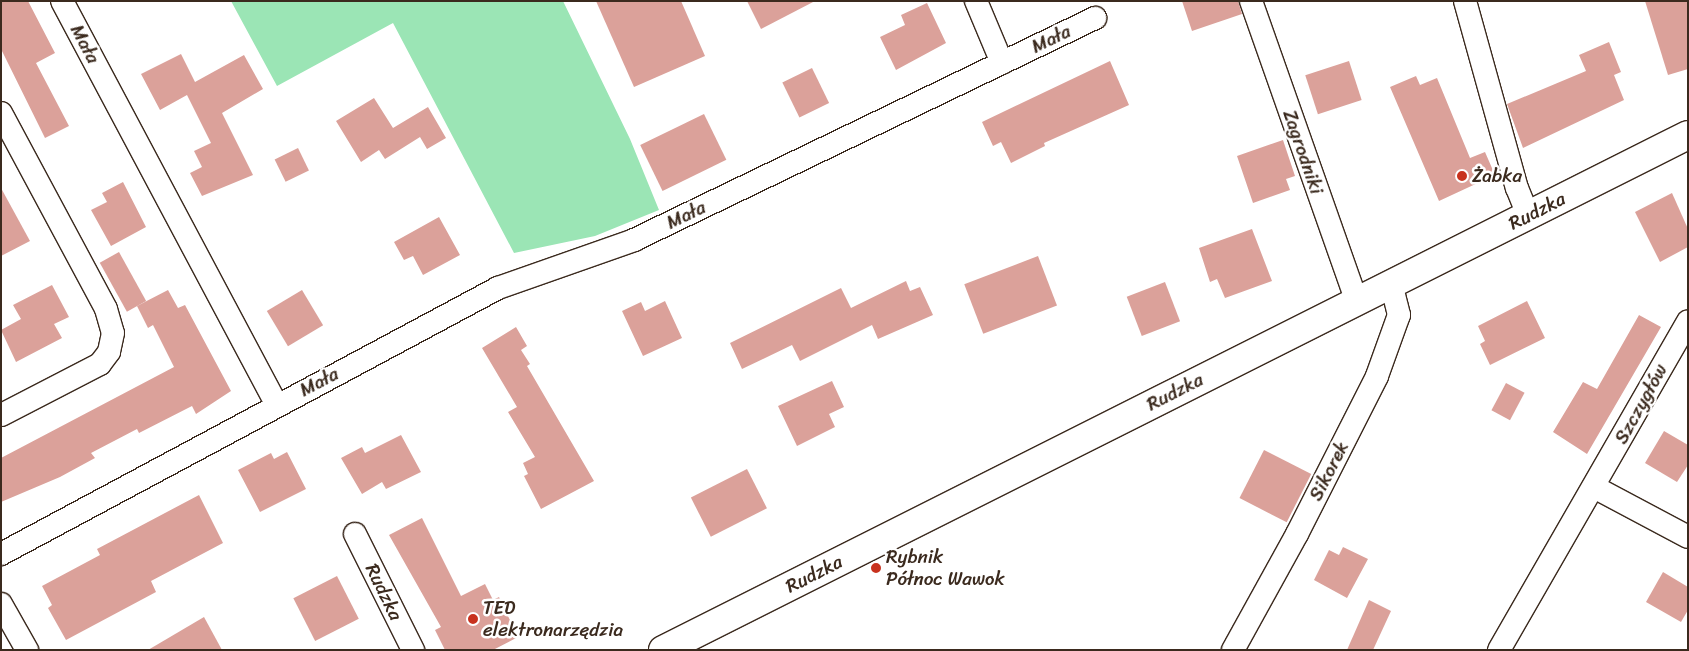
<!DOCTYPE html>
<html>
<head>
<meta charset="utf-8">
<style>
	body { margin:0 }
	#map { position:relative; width:1689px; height:651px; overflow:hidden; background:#fff; font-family:Sriracha,sans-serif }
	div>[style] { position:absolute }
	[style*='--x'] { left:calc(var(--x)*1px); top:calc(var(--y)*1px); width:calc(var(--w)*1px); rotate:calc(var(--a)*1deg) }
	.green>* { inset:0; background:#9be5b5 }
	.building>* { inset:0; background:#dba19a; transform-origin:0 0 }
	.roads { filter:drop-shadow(1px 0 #3b2a1e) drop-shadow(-1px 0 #3b2a1e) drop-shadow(0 1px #3b2a1e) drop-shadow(0 -1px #3b2a1e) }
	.minor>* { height:22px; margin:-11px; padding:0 11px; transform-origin:11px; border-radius:11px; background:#fff }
	.secondary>* { height:28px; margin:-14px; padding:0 14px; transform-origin:14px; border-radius:14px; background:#fff }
	.dots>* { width:14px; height:14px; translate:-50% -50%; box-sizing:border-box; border:2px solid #fff; border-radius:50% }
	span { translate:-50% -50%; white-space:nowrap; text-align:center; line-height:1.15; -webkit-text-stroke:5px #fff; paint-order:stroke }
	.street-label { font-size:19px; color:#3b2a1e }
	.poi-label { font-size:19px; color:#3b2a1e }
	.left { translate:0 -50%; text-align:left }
	.frame { position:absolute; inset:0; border:2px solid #3b2a1e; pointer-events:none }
</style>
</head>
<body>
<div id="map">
	<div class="green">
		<i style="clip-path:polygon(231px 1px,563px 1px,630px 139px,659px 210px,595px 236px,514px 253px,393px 23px,277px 86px)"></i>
	</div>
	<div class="building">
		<i style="clip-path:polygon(1px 1px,28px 1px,55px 53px,36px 63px,69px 126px,45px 138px,1px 49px)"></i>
		<i style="clip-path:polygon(596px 1px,681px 1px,705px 56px,634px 87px)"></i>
		<i style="clip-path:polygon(747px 1px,815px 1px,761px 29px)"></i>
		<i style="clip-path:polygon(1182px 1px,1238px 1px,1242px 14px,1192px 31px)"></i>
		<i style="clip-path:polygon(1645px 1px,1688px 1px,1688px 69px,1668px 75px)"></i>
		<i style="clip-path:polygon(927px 3px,946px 43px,896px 70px,880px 37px,905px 25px,901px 15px)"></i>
		<i style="clip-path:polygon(1609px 42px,1621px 72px,1614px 75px,1624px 100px,1523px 148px,1507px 104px,1586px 71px,1579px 55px)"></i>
		<i style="clip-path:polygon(181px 54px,195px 82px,244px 55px,263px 89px,222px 113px,253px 175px,202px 196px,190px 173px,202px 167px,194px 151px,211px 143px,187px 95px,160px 110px,141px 74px)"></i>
		<i style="clip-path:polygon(1110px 61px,1129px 105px,1044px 143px,1045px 146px,1011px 163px,1001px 142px,993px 146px,982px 122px)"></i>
		<i style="left:1349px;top:61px;width:41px;height:46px;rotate:72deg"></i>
		<i style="left:812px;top:68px;width:39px;height:33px;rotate:64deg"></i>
		<i style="clip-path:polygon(1416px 76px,1420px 85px,1437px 78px,1470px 158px,1485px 152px,1495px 175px,1439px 201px,1390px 87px)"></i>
		<i style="clip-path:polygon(374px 98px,393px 128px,428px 107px,446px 138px,427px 149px,420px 137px,385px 159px,379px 150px,361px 162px,336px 121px)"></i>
		<i style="left:704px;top:114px;width:51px;height:71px;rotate:64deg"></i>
		<i style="clip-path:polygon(1283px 140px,1295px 176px,1286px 179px,1290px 190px,1253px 203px,1237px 156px)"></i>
		<i style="left:298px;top:148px;width:25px;height:26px;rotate:64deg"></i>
		<i style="clip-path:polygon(123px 182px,146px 227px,111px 246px,91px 210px,107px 202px,102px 193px)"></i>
		<i style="clip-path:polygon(1px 188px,30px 241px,1px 256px)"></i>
		<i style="clip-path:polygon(1672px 193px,1688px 229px,1688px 247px,1660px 262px,1635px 212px)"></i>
		<i style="clip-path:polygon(439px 217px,460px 255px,423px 275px,413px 256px,404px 260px,394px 242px)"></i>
		<i style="clip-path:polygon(1252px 229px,1272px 281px,1225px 298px,1217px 279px,1210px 282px,1199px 248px)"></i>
		<i style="left:119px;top:252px;width:56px;height:22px;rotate:61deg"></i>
		<i style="left:1038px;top:256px;width:53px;height:79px;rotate:69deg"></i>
		<i style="clip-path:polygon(906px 281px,910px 291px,920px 287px,933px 315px,878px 339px,872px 325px,800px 361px,792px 345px,742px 369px,730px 343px,841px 288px,851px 308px)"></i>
		<i style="left:1165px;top:282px;width:42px;height:41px;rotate:69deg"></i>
		<i style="clip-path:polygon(52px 285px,69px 317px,54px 324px,62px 338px,16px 362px,1px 330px,21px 319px,13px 305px)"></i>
		<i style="clip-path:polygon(168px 290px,178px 308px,185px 305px,231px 391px,196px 414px,192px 406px,139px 433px,137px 429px,91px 453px,95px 458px,60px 477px,1px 502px,1px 458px,174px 367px,153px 325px,148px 328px,137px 306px)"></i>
		<i style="left:302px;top:290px;width:41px;height:41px;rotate:59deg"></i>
		<i style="clip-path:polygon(665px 301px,682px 338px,643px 356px,622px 311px,641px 302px,645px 311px)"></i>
		<i style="clip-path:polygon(1527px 301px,1545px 338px,1490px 365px,1480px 344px,1485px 341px,1478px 326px)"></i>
		<i style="clip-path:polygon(1639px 315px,1661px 327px,1587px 454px,1553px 432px,1583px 382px,1597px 389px)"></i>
		<i style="clip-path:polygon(516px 327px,527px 346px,521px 350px,530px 364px,527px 366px,594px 481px,541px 509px,524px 476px,528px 474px,523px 463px,535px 457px,508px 412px,517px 407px,482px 348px)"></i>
		<i style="clip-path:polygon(832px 381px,844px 407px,829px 414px,835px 427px,797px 446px,778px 406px)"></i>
		<i style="left:1506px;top:383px;width:21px;height:31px;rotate:28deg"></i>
		<i style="clip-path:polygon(1664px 431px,1688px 445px,1688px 465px,1677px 482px,1645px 463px)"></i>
		<i style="clip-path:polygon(401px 435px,421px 472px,386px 489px,382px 482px,362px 494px,341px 458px,362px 447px,365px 453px)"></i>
		<i style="left:1264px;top:450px;width:53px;height:54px;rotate:27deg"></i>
		<i style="clip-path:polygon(287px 452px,306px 489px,260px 512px,238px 470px,271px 453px,274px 459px)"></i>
		<i style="left:747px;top:469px;width:44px;height:63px;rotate:63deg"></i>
		<i style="clip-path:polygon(199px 495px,223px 543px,151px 581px,156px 592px,66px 640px,48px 608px,52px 605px,42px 586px,100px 555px,97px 549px)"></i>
		<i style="clip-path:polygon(422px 518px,461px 596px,485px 584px,493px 600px,499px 597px,518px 637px,493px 650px,445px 650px,435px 630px,441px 627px,389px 535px)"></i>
		<i style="clip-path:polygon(1343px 547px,1368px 559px,1347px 598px,1314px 580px,1329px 550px,1339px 555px)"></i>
		<i style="clip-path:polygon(1663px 572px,1688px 587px,1688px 610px,1681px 622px,1646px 602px)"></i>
		<i style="left:337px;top:576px;width:48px;height:49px;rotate:63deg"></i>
		<i style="clip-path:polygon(1369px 600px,1391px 611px,1373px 650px,1347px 650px)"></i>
		<i style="clip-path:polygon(204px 617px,222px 650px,148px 650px)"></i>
	</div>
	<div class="roads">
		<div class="minor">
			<i style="--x:62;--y:1;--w:458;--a:62"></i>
			<i style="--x:976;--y:1;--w:67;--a:67.2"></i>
			<i style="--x:1251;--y:1;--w:319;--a:70.6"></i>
			<i style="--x:1465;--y:1;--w:194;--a:74.5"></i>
			<i style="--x:1517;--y:188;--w:29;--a:68"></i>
			<i style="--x:1;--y:113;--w:222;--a:61.8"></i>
			<i style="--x:106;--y:309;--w:25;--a:74"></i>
			<i style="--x:113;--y:333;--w:19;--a:102"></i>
			<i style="--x:109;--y:352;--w:15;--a:127"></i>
			<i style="--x:100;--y:364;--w:111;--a:152.7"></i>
			<i style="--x:1594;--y:487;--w:106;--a:28"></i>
			<i style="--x:355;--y:534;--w:130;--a:63.4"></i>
			<i style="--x:1;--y:554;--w:564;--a:-28.16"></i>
			<i style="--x:498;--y:288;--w:144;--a:-19.4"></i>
			<i style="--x:634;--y:240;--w:512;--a:-25.71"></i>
			<i style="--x:1;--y:604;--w:53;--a:60.5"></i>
			<i style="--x:1233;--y:650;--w:132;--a:-61.1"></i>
			<i style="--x:1297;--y:534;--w:177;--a:-63.1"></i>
			<i style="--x:1377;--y:376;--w:65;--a:-70.2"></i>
			<i style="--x:1399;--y:315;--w:32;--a:-104"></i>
			<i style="--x:1499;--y:650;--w:379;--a:-60.1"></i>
		</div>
		<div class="secondary">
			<i style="--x:663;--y:650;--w:1147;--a:-26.68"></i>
		</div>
	</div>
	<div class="dots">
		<i style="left:1462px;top:176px;background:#c8321e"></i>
		<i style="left:876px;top:568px;background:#c8321e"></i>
		<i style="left:473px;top:619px;background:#c8321e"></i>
	</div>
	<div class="street-label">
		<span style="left:1051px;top:39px;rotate:-26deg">Mała</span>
		<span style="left:85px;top:44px;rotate:62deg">Mała</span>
		<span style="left:1303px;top:152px;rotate:71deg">Zagrodniki</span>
		<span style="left:1537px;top:211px;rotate:-27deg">Rudzka</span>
		<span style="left:686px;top:215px;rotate:-26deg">Mała</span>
		<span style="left:319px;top:382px;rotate:-28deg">Mała</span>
		<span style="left:1175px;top:392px;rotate:-27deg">Rudzka</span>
		<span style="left:1641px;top:404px;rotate:-61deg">Szczygłów</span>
		<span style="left:1329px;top:471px;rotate:-63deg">Sikorek</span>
		<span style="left:814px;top:574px;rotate:-27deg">Rudzka</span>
		<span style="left:384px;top:592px;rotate:64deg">Rudzka</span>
	</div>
	<div class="poi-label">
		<span class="left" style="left:1472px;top:176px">Żabka</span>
		<span class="left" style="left:886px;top:568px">Rybnik<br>Północ Wawok</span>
		<span class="left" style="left:483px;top:619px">TED<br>elektronarzędzia</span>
	</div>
	<div class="frame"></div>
</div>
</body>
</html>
